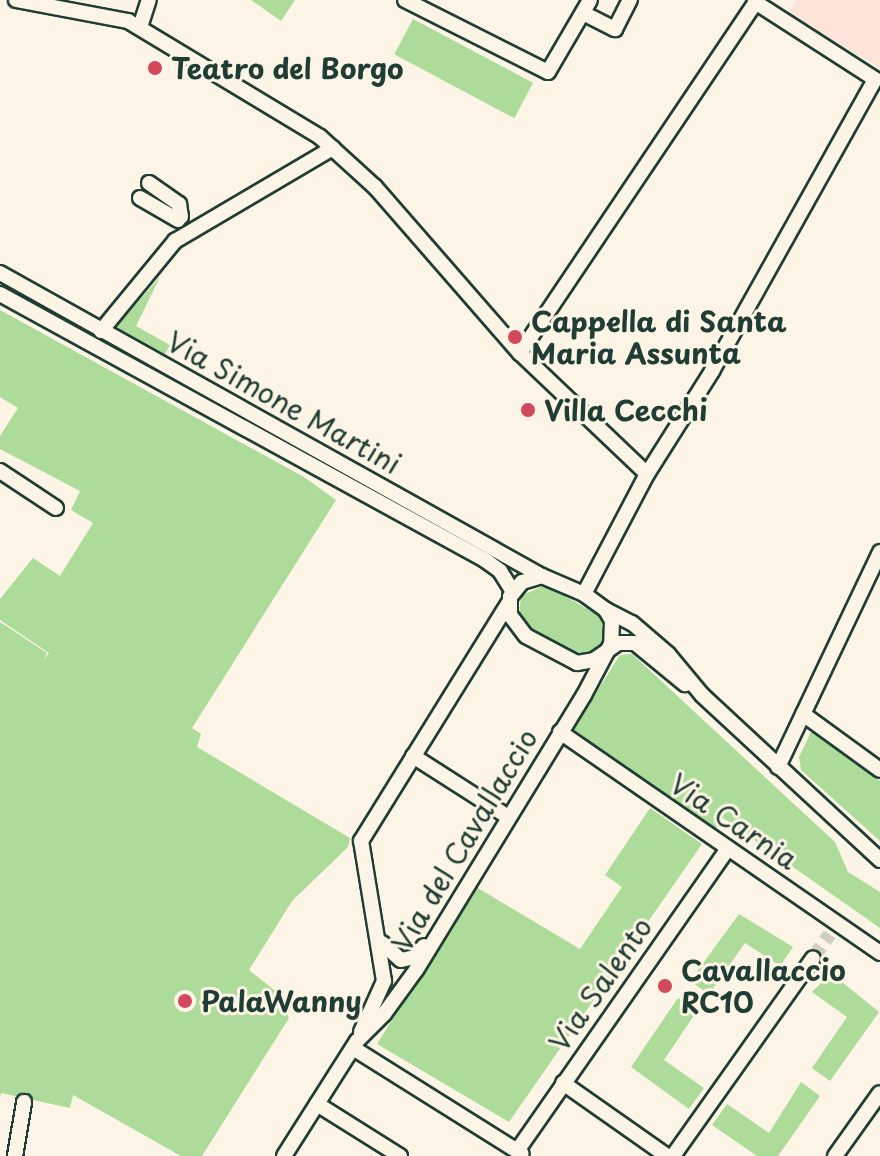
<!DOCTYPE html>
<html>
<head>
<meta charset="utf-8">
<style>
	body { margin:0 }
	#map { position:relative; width:880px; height:1156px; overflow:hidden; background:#fcf5e5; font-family:"Playpen Sans",sans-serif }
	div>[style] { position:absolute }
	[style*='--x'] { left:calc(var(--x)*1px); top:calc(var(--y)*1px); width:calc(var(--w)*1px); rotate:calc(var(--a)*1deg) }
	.built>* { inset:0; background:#fce5d8 }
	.green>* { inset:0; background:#acdb9a; transform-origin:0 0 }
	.minor-tunnel>* { height:14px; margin-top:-7px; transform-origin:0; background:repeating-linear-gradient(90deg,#d0d0c2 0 14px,transparent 0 21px) }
	.roads { filter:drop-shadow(2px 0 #1f3d34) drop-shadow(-2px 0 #1f3d34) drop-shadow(0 2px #1f3d34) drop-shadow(0 -2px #1f3d34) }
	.minor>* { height:14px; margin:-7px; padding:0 7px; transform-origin:7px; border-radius:7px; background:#fcf5e5 }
	.dots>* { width:22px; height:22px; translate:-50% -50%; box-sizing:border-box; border:4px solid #fcf5e5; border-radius:50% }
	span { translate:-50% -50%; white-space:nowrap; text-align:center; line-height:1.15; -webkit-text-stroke:6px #fcf5e5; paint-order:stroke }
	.poi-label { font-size:28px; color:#1f3d34; font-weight:700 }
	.left { translate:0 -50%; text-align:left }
	.street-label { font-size:28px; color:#1f3d34 }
</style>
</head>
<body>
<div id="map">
	<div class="built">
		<i style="clip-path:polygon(796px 0,880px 0,880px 68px,788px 14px)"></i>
	</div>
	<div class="green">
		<i style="clip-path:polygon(251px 0,295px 0,281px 21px)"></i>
		<i style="left:413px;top:19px;width:136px;height:40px;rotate:28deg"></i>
		<i style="clip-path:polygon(160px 277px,136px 326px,170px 345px,165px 354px,116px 327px)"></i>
		<i style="clip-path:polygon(0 310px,304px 477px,336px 500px,192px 728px,201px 734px,197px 747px,350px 838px,348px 847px,292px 901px,249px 970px,278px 993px,289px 1018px,202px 1156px,181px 1156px,73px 1095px,70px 1108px,1px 1093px,0 1098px,0 622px,47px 653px,44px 660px,49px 653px,0 620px,0 599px,33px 558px,60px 576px,93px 523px,71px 510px,80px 491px,0 449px,0 436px,18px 408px,0 397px)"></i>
		<i style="clip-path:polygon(545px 585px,600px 616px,605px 637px,593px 654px,577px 656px,526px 629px,519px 616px,521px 596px)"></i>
		<i style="clip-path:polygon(632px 654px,835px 842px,848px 872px,880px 892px,880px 928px,723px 818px,715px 829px,573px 729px,620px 655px)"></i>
		<i style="clip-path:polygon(812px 730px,880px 781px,880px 841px,801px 770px,799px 757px)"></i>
		<i style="clip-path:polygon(650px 808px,702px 844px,509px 1122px,377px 1044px,476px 887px,580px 949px,622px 887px,605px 875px)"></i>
		<i style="clip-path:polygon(739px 914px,793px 947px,780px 966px,745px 943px,709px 994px,690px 981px)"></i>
		<i style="clip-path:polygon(831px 973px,879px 1012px,830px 1081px,812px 1068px,847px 1017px,812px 992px)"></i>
		<i style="clip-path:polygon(678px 998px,697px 1011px,664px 1060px,704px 1088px,689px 1109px,631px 1067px)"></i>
		<i style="clip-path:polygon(801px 1082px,820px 1096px,778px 1156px,757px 1156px,712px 1125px,727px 1104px,769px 1133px)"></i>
	</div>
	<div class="minor-tunnel">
		<i style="--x:813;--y:958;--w:29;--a:-55"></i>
	</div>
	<div class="roads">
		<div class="minor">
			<i style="--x:16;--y:0;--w:114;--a:10.6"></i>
			<i style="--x:128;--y:21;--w:224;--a:31.1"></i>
			<i style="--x:320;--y:137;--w:74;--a:42.3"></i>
			<i style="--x:375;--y:187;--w:220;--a:48.9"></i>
			<i style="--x:520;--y:353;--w:175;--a:43.6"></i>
			<i style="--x:405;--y:0;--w:160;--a:26.7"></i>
			<i style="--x:548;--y:72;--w:83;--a:-59.7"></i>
			<i style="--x:755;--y:2;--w:143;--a:32.7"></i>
			<i style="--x:583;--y:13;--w:36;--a:27"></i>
			<i style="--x:615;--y:29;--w:33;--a:-63"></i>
			<i style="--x:140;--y:27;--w:28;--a:-72"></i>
			<i style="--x:149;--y:183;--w:37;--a:35"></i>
			<i style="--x:179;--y:204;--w:13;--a:81"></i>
			<i style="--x:140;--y:198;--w:44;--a:30.1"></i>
			<i style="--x:0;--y:273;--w:621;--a:29.21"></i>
			<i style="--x:542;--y:576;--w:46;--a:23.2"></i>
			<i style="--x:584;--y:594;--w:27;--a:36"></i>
			<i style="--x:606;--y:610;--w:13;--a:61"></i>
			<i style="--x:612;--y:621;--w:23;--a:92"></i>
			<i style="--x:611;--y:644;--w:58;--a:117.9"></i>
			<i style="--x:584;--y:695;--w:322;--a:121.4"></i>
			<i style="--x:416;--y:970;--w:54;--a:126"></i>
			<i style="--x:384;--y:1014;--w:38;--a:135"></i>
			<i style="--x:357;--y:1041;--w:136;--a:122.4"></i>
			<i style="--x:0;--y:294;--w:553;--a:28.74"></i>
			<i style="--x:485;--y:560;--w:19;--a:36"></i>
			<i style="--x:500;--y:571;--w:25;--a:58"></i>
			<i style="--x:101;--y:331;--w:117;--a:-50.6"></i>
			<i style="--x:175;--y:241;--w:183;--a:-30.5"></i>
			<i style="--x:520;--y:353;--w:425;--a:-56.1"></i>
			<i style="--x:0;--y:471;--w:67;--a:33.5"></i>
			<i style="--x:542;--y:576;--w:21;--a:163"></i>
			<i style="--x:522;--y:582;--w:19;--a:129"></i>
			<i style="--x:510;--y:597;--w:18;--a:90"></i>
			<i style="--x:510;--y:615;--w:26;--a:53"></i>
			<i style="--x:526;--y:636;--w:58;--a:27.9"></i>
			<i style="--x:577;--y:663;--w:17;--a:-10"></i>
			<i style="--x:594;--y:660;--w:29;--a:-35"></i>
			<i style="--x:618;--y:643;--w:17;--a:0"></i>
			<i style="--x:635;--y:643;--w:65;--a:39.4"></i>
			<i style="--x:584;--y:594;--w:136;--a:-62.3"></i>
			<i style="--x:647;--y:474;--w:122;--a:-57.7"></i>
			<i style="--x:712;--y:371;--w:334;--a:-60.8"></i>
			<i style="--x:606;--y:610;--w:29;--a:27"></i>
			<i style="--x:632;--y:623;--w:48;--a:40.7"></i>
			<i style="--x:668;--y:654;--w:53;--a:50.3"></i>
			<i style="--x:702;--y:695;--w:243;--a:42.8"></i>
			<i style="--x:803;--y:714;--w:95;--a:36"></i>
			<i style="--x:560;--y:732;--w:389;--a:34.6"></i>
			<i style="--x:413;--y:756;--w:112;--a:32.6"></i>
			<i style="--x:778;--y:767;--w:238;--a:-64.6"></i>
			<i style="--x:382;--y:943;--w:25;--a:42"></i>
			<i style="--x:401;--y:960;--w:14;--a:-12"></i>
			<i style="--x:415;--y:957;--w:14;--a:-51"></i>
			<i style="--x:361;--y:1032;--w:56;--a:-65.7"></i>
			<i style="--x:384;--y:981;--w:142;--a:-99.3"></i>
			<i style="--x:361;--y:841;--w:281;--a:-58.2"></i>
			<i style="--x:353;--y:1048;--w:199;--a:32.1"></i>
			<i style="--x:563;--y:1083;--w:127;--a:35.1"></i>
			<i style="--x:317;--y:1104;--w:98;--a:32.1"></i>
			<i style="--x:517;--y:1151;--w:369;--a:-55.1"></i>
			<i style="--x:15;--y:1156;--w:55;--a:-80.5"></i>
			<i style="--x:673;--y:1156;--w:242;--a:-54.7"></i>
			<i style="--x:835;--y:1156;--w:77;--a:-54.5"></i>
		</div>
	</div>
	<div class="dots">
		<i style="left:155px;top:68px;background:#d1495b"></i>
		<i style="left:515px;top:337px;background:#d1495b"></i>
		<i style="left:528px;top:410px;background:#d1495b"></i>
		<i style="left:665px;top:986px;background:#d1495b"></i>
		<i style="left:185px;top:1001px;background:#d1495b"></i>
	</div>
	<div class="poi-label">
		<span class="left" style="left:171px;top:68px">Teatro del Borgo</span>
		<span class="left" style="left:531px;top:337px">Cappella di Santa<br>Maria Assunta</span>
		<span class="left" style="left:544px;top:410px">Villa Cecchi</span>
		<span class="left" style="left:681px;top:986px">Cavallaccio<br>RC10</span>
		<span class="left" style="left:201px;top:1001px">PalaWanny</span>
	</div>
	<div class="street-label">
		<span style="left:284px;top:402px;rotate:29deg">Via Simone Martini</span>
		<span style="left:734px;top:821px;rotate:34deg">Via Carnia</span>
		<span style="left:464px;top:840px;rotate:-59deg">Via del Cavallaccio</span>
		<span style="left:600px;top:984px;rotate:-55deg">Via Salento</span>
	</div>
</div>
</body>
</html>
